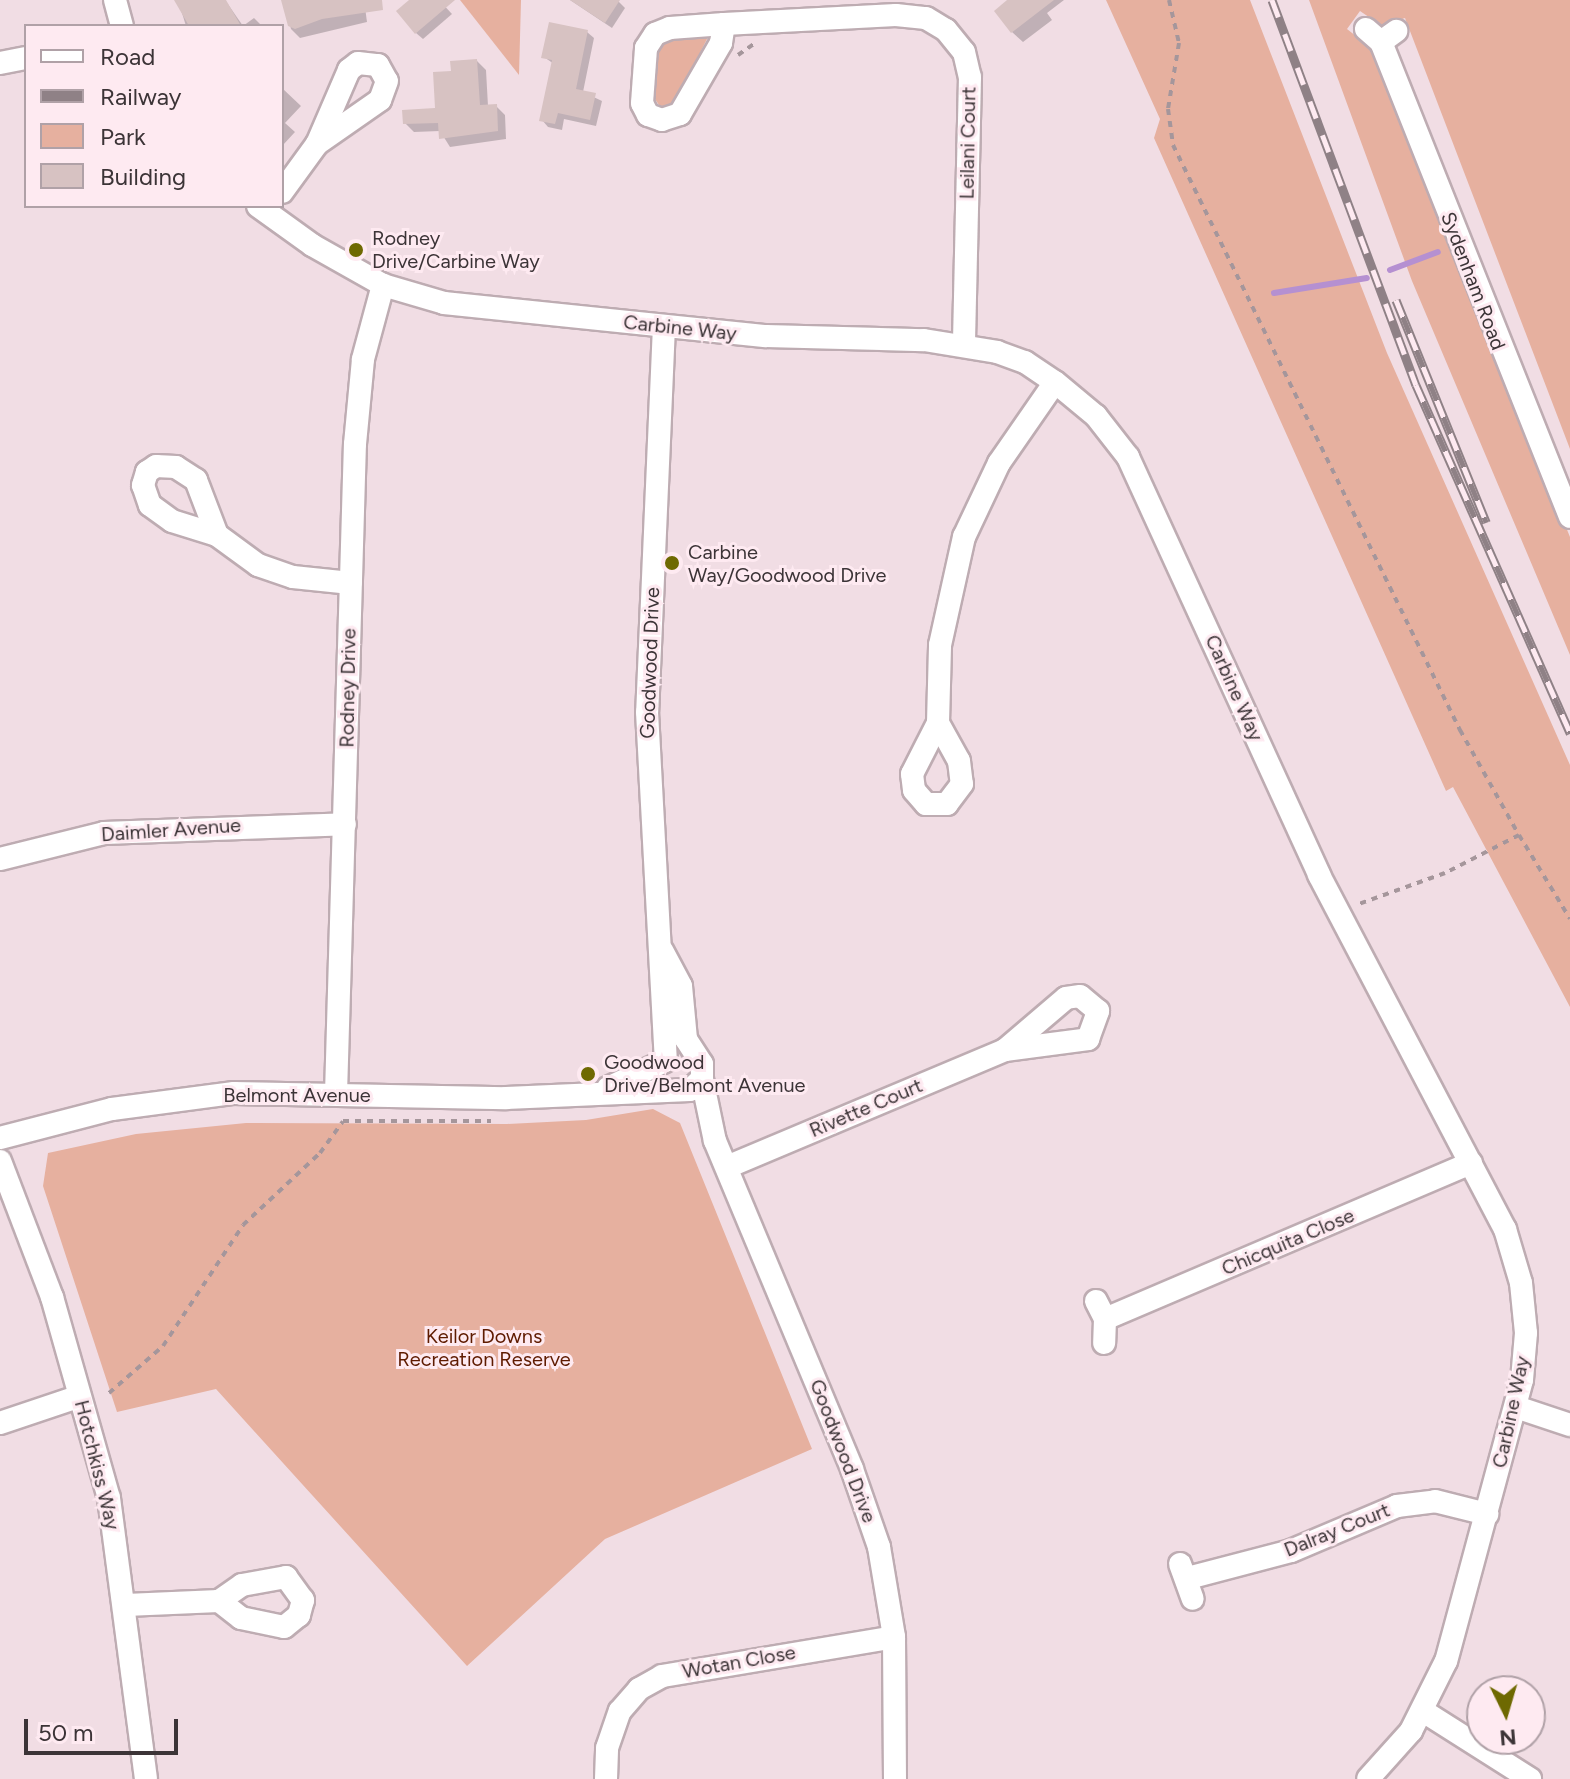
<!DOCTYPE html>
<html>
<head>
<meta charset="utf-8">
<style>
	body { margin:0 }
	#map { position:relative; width:1570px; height:1779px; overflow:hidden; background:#f1dde4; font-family:Figtree,sans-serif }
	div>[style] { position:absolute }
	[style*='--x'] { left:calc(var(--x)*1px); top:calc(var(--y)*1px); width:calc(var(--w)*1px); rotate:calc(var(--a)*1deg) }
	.green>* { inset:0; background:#e6b09f }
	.shadow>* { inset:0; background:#0003 }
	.stream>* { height:6px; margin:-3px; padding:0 3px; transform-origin:3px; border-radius:3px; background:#b590d1 }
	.building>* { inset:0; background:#d7c2c2 }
	.path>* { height:4px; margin-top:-2px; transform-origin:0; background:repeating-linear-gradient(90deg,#a5969b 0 6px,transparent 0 12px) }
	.roads { filter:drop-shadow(2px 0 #beacb2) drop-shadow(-2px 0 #beacb2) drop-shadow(0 2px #beacb2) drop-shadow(0 -2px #beacb2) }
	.street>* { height:22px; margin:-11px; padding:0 11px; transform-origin:11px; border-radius:11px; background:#fff }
	.rail>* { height:9px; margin-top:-4.5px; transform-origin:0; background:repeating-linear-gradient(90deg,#feeaf1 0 18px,#8f8186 0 36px); box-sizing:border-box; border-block:2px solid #8f8186 }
	.dots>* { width:22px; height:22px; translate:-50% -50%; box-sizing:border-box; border:4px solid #feeaf1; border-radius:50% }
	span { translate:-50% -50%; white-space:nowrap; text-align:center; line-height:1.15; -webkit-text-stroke:6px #feeaf1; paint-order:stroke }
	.street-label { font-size:20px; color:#3c3437 }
	.poi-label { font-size:20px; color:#3c3437 }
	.left { translate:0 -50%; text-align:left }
	.park-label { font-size:20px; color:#5f1b00 }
	.legend { position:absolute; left:24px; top:24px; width:260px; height:184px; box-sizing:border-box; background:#feeaf1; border:2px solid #b0a1a7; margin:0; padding:10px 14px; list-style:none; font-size:24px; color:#3c3437 }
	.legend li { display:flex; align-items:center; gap:16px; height:40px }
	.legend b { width:40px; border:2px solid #b0a1a7 }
	.north { position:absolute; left:1466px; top:1675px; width:80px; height:80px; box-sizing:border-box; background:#feeaf1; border:2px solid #b0a1a7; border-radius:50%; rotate:175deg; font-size:22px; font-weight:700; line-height:32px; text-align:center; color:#3c3437 }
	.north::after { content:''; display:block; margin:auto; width:28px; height:36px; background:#6e6901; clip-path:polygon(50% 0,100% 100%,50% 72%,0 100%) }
	.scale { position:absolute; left:24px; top:1719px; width:154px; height:36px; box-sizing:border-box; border:4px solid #3c3437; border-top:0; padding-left:10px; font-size:24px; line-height:28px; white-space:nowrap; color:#3c3437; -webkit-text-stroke:6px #feeaf1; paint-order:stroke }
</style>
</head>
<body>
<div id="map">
	<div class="green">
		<i style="clip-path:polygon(460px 0,521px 0,519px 75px)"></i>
		<i style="clip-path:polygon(1106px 0,1250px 0,1387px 353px,1570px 765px,1570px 1007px,1453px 787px,1446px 791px,1154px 138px,1160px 119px)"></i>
		<i style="clip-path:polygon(1309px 0,1570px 0,1570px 449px,1405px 18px,1382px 26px,1360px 11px,1347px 29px,1371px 48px,1570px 537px,1570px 655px,1412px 281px)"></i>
		<i style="clip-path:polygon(708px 37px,675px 103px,661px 108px,653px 96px,660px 45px,668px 38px)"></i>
		<i style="clip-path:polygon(653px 1109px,680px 1123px,812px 1449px,605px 1539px,467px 1666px,216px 1389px,117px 1412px,43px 1186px,48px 1153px,136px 1134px,246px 1123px,507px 1124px,586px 1120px)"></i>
	</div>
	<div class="shadow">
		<i style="clip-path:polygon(178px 0,225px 0,243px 26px,186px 26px)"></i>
		<i style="clip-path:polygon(284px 0,364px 0,367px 22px,300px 38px,291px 29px)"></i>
		<i style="clip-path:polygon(409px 0,439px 0,452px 14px,423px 39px,416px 33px)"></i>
		<i style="clip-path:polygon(570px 0,617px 0,625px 8px,612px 28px)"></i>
		<i style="clip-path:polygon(1011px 0,1064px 0,1047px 13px,1052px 20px,1023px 42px,1012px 32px)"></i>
		<i style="clip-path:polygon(254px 18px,262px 26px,243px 26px)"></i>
		<i style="clip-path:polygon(587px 32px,594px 38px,583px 92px,602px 101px,596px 126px,564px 119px,562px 130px,548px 127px,542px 120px,554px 64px,544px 57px)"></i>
		<i style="clip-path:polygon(477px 61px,486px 70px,488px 106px,496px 106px,505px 115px,506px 139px,450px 147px,440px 131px,414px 132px,405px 123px,437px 110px,453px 73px)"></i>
		<i style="clip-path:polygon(282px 88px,301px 106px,285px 123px,295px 132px,283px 145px)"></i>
	</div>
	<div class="stream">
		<i style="--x:1390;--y:270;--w:51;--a:-20.6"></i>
		<i style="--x:1274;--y:293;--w:94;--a:-9.2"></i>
	</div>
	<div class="building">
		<i style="clip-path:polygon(174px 0,226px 0,241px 26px,189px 26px)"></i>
		<i style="clip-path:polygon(281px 0,382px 0,383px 10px,322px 19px,295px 29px,288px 26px)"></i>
		<i style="clip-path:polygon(409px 0,455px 0,415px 34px,396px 11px)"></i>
		<i style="clip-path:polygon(570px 0,620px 0,605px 23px)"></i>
		<i style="clip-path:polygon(1007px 0,1054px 0,1011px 33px,994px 11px)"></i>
		<i style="clip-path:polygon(549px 22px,588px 30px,576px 89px,596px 93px,590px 120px,558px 113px,555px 124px,539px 121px,552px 60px,541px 58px)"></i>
		<i style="clip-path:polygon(477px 59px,480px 105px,497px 104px,498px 131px,439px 139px,438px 123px,403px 124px,402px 110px,435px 108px,433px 72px,451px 71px,450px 61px)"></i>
	</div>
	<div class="path">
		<i style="--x:1169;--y:0;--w:44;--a:76.9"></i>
		<i style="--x:1179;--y:43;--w:67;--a:99.5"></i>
		<i style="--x:1168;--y:109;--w:36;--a:82"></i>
		<i style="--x:1173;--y:145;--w:652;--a:63.87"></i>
		<i style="--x:1460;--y:730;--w:120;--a:60.7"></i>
		<i style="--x:1519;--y:835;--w:83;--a:152.8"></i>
		<i style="--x:1445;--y:873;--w:95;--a:160.2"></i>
		<i style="--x:738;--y:55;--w:19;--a:-35"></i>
		<i style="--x:1519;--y:835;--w:98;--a:58.7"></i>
		<i style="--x:109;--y:1393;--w:72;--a:-41"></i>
		<i style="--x:163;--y:1346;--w:145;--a:-56.5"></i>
		<i style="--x:243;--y:1225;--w:105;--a:-43.1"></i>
		<i style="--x:320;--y:1153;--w:39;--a:-54"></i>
		<i style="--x:343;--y:1121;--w:148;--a:0"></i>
	</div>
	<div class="roads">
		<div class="street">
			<i style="--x:115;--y:0;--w:27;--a:75"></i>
			<i style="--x:724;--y:24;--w:19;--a:99"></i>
			<i style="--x:721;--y:43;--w:82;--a:120"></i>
			<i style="--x:680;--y:114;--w:19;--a:162"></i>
			<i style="--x:662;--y:120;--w:15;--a:-160"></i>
			<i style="--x:648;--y:115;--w:13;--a:-117"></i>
			<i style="--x:642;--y:103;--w:55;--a:-85.8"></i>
			<i style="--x:646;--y:48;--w:17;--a:-57"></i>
			<i style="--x:655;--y:34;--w:16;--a:-22"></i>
			<i style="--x:670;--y:28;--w:54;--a:-4.2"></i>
			<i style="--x:724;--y:24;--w:172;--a:-3"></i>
			<i style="--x:896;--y:15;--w:30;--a:6"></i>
			<i style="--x:926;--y:18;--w:23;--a:31"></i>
			<i style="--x:946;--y:30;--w:28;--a:51"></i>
			<i style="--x:964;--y:52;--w:26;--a:77"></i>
			<i style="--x:970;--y:77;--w:267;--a:91.3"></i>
			<i style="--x:1366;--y:29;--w:20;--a:41"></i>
			<i style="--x:1381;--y:42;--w:19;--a:-36"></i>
			<i style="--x:1381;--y:42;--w:511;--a:68.3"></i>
			<i style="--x:0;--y:63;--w:26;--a:-11"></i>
			<i style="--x:282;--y:192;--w:59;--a:-53.9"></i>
			<i style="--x:317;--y:144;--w:81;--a:-66.6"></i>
			<i style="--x:349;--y:70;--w:11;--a:-38"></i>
			<i style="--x:358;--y:63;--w:20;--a:6"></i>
			<i style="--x:378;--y:65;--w:18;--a:61"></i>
			<i style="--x:387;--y:81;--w:20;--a:110"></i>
			<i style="--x:380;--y:100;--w:77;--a:145.1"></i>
			<i style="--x:258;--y:206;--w:67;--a:35.8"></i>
			<i style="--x:312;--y:245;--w:81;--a:29.4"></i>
			<i style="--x:383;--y:285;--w:64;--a:16.4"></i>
			<i style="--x:444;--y:303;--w:324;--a:5.9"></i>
			<i style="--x:766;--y:336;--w:158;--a:1.5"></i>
			<i style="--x:924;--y:340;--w:74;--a:9.3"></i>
			<i style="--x:997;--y:352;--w:30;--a:20"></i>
			<i style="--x:1025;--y:362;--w:36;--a:34"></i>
			<i style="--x:1055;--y:382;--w:53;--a:39.7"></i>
			<i style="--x:1096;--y:416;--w:52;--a:52"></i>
			<i style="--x:1128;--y:457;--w:460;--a:65.4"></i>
			<i style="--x:1319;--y:875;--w:400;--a:62.3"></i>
			<i style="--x:1505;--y:1229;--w:56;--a:73.5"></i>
			<i style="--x:1521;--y:1283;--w:50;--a:84.3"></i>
			<i style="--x:1526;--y:1333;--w:47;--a:94.9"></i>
			<i style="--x:1522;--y:1380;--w:291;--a:105.1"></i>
			<i style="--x:1446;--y:1661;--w:78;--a:116.6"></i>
			<i style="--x:1411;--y:1731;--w:64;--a:131.9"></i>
			<i style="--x:664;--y:326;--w:386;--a:92.5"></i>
			<i style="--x:647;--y:712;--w:349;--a:86.9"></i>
			<i style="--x:217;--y:535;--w:59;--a:-110.9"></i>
			<i style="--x:196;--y:480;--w:24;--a:-147"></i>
			<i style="--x:176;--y:467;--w:20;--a:-177"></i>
			<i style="--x:156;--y:466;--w:11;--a:146"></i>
			<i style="--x:147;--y:472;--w:14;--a:107"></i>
			<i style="--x:143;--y:485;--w:21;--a:71"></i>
			<i style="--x:150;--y:505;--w:27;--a:36"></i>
			<i style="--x:172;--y:521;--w:47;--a:17.3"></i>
			<i style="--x:217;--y:535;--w:51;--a:36.2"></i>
			<i style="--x:258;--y:565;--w:37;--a:19"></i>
			<i style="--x:293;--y:577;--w:58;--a:5.9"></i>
			<i style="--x:938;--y:723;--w:43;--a:61.1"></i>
			<i style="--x:959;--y:761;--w:23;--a:83"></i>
			<i style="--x:962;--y:784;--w:25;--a:127"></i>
			<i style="--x:947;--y:804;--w:21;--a:180"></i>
			<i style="--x:926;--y:804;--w:18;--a:-131"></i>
			<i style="--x:914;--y:790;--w:16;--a:-97"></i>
			<i style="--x:912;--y:774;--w:57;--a:-63"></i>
			<i style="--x:938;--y:723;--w:78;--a:-88.5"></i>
			<i style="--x:940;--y:645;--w:111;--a:-77.5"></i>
			<i style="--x:964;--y:537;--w:82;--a:-64.7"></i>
			<i style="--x:999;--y:463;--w:98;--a:-55.3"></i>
			<i style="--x:0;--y:859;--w:107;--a:-14"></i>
			<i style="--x:104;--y:833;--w:241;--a:-2.1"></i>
			<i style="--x:702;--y:1079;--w:63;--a:78.2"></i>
			<i style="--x:715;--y:1141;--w:355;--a:67.3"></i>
			<i style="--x:852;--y:1469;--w:83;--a:70.9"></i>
			<i style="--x:879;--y:1547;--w:91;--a:80.5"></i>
			<i style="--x:894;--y:1637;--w:142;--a:89.6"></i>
			<i style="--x:608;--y:1088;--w:63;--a:-25.3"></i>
			<i style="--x:336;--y:1094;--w:650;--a:-88.33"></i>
			<i style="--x:355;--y:444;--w:85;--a:-84.6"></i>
			<i style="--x:363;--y:359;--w:77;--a:-74.9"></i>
			<i style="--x:0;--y:1138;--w:116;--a:-14.5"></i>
			<i style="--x:112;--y:1109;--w:123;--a:-7.5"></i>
			<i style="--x:234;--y:1093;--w:272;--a:1.1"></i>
			<i style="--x:506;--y:1098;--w:184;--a:-2.5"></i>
			<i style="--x:690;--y:1090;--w:16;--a:-43"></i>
			<i style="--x:702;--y:1079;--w:15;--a:-90"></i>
			<i style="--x:702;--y:1064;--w:30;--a:-123"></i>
			<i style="--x:686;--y:1039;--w:53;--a:-95.4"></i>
			<i style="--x:681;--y:986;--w:40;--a:-118"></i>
			<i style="--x:0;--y:1161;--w:146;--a:69.1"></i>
			<i style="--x:52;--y:1297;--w:209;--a:74.2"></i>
			<i style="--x:109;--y:1498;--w:283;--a:82.5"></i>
			<i style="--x:727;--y:1167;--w:302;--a:-22.8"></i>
			<i style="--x:1005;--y:1050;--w:84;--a:-7.5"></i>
			<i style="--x:1088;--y:1039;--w:30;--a:-70"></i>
			<i style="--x:1098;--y:1011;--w:23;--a:-140"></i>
			<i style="--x:1080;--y:996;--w:14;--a:172"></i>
			<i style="--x:1066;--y:998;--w:80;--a:139.6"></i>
			<i style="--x:1096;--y:1301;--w:20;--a:63"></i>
			<i style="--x:1105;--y:1319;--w:24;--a:92"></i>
			<i style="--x:1105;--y:1319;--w:398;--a:-23.1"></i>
			<i style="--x:1516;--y:1407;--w:57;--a:18.4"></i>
			<i style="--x:0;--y:1423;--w:84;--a:-18.6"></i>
			<i style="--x:1180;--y:1564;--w:37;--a:70"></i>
			<i style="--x:1188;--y:1578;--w:106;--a:-14.7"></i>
			<i style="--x:1291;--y:1551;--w:115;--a:-23"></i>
			<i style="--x:1397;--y:1506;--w:38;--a:-7"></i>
			<i style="--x:1435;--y:1501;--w:54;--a:14"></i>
			<i style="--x:126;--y:1605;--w:93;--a:-2.5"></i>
			<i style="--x:219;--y:1601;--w:28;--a:-35"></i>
			<i style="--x:242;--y:1585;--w:45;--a:-10.3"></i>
			<i style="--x:286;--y:1577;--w:29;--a:54"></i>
			<i style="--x:303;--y:1600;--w:16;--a:105"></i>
			<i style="--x:299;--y:1615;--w:19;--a:141"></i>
			<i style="--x:284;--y:1627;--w:44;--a:-168.2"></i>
			<i style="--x:241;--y:1618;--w:28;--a:-142"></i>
			<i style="--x:1423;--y:1711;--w:127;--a:32.4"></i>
			<i style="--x:606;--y:1779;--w:31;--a:-88"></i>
			<i style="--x:607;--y:1748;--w:39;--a:-71"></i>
			<i style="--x:620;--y:1711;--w:29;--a:-49"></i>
			<i style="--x:639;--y:1689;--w:26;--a:-29"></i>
			<i style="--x:662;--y:1676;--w:235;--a:-9.5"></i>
		</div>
	</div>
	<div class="rail">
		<i style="--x:1272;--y:0;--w:411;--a:69.5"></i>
		<i style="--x:1416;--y:385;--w:381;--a:66.1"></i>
		<i style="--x:1396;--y:300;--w:240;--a:67.9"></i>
	</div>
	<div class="dots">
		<i style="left:356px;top:250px;background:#6e6901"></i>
		<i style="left:672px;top:563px;background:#6e6901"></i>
		<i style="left:588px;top:1074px;background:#6e6901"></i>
	</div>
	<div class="street-label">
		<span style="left:968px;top:143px;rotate:-89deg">Leilani Court</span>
		<span style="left:1473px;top:281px;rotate:69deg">Sydenham Road</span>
		<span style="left:680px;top:328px;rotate:6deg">Carbine Way</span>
		<span style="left:650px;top:663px;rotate:-88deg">Goodwood Drive</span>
		<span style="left:348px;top:688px;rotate:-89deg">Rodney Drive</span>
		<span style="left:1234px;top:688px;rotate:66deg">Carbine Way</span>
		<span style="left:171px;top:830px;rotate:-4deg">Daimler Avenue</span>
		<span style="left:297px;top:1095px">Belmont Avenue</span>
		<span style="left:866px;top:1108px;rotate:-23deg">Rivette Court</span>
		<span style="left:1288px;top:1242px;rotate:-23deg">Chicquita Close</span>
		<span style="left:1511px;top:1412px;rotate:-78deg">Carbine Way</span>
		<span style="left:843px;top:1451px;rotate:69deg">Goodwood Drive</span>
		<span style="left:97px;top:1465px;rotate:76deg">Hotchkiss Way</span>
		<span style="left:1337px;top:1530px;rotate:-22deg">Dalray Court</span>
		<span style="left:739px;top:1662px;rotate:-10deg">Wotan Close</span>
	</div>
	<div class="poi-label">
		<span class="left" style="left:372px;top:250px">Rodney<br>Drive/Carbine Way</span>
		<span class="left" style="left:688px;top:564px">Carbine<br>Way/Goodwood Drive</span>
		<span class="left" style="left:604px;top:1074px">Goodwood<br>Drive/Belmont Avenue</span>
	</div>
	<div class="park-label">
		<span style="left:484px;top:1348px">Keilor Downs<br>Recreation Reserve</span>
	</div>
	<ul class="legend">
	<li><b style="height:10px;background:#fff"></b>Road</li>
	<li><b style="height:10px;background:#8f8186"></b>Railway</li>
	<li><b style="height:22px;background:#e6b09f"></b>Park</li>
	<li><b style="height:22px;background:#d7c2c2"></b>Building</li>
	</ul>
	<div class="north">N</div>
	<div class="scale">50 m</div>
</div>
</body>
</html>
